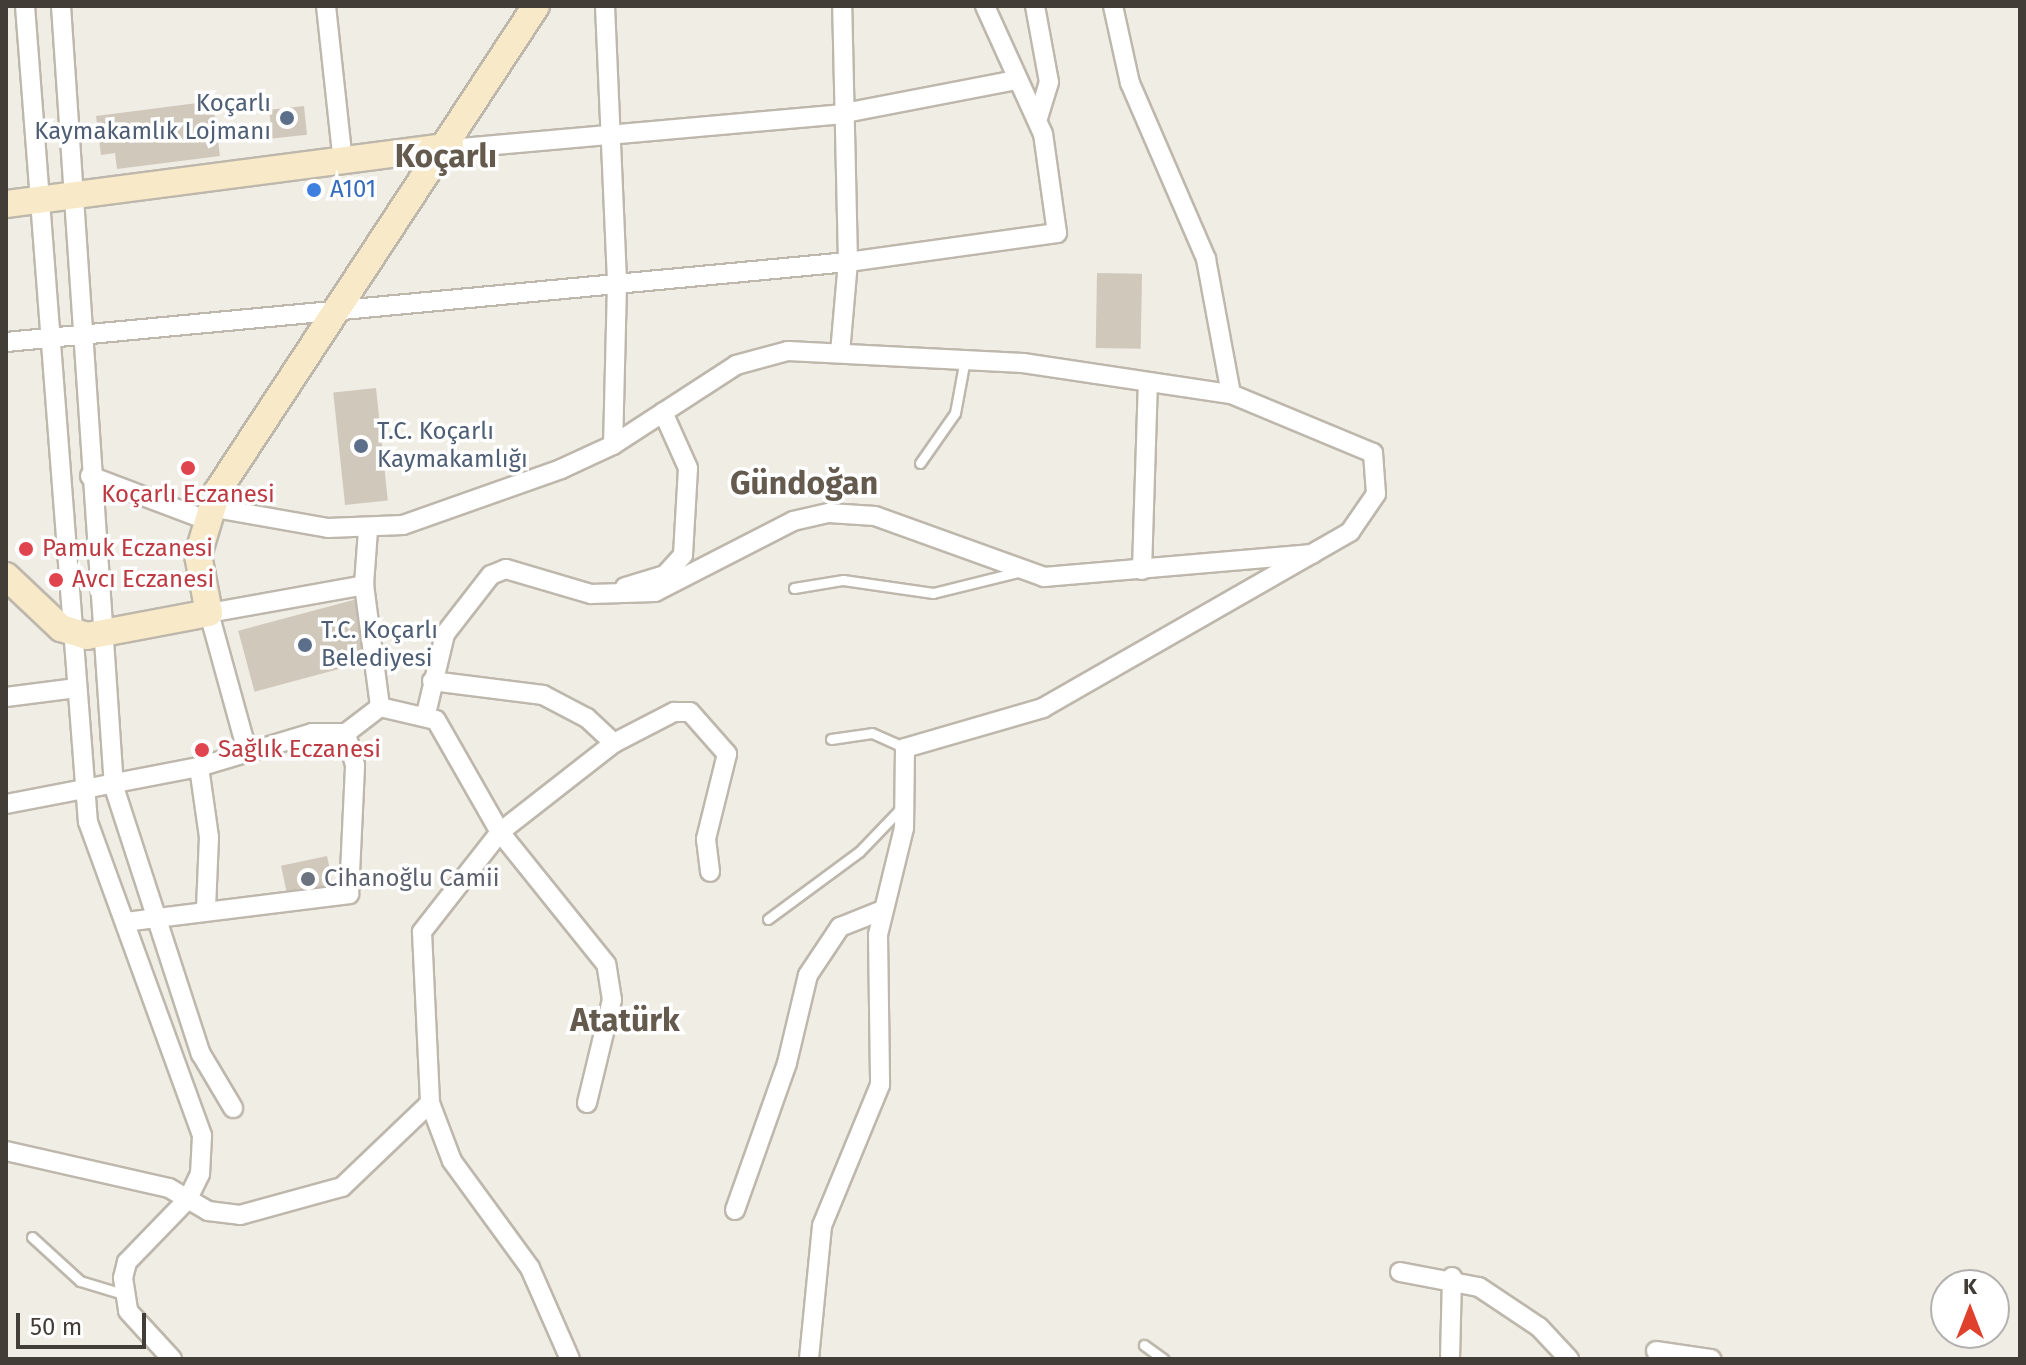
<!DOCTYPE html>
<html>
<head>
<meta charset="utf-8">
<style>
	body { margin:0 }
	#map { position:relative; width:2026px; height:1365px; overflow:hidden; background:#f0ede5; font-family:"Fira Sans",sans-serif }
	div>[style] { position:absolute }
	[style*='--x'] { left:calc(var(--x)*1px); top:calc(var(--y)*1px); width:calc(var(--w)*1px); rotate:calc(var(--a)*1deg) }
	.building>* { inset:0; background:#d1c8bc; transform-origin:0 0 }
	.roads { filter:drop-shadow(2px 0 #beb7ac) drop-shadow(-2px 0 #beb7ac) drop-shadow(0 2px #beb7ac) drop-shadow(0 -2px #beb7ac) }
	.service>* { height:9px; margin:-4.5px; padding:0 4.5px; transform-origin:4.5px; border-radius:4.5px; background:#fff }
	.minor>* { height:18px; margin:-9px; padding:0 9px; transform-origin:9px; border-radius:9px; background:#fff }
	.secondary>* { height:26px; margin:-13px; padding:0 13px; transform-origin:13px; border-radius:13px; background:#f8eac8 }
	.dots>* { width:22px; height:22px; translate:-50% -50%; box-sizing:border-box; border:4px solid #fff; border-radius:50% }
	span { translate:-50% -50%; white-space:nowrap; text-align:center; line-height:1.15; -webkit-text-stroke:7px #fff; paint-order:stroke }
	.service-label { font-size:24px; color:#4e5e75 }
	.right { translate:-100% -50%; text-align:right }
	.left { translate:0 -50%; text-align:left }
	.shop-label { font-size:24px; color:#366cbe }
	.health-label { font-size:24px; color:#be3a42 }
	.worship-label { font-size:24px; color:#5b616d }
	.district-label { font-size:32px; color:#645a4e; font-weight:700 }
	.frame { position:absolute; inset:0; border:8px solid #423d36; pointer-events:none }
	.north { position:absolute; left:1930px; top:1269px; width:80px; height:80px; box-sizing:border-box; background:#fff; border:2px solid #b3b1af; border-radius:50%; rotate:0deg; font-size:22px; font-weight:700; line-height:32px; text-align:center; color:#423d36 }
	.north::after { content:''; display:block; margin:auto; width:28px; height:36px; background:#e0412c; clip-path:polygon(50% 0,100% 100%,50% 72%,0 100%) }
	.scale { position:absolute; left:16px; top:1313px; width:130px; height:36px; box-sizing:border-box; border:4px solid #423d36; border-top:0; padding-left:10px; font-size:24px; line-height:28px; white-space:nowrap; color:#423d36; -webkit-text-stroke:6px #fff; paint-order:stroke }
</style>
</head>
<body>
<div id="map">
	<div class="building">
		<i style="clip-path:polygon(213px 101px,220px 156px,117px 169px,115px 153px,101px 155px,96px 116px)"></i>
		<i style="left:304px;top:106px;width:29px;height:35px;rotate:84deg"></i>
		<i style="left:1097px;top:273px;width:45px;height:75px;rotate:1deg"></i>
		<i style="left:376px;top:388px;width:113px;height:43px;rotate:84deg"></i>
		<i style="left:357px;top:599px;width:63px;height:123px;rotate:75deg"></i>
		<i style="left:327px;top:856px;width:38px;height:47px;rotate:78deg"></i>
	</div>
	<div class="roads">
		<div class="service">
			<i style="--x:920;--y:463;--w:61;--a:-55"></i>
			<i style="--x:955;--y:413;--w:55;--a:-79.5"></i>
			<i style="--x:794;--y:588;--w:50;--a:-9.3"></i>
			<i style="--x:843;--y:580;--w:91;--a:8.2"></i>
			<i style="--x:933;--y:593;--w:88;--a:-13.9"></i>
			<i style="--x:831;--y:739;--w:41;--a:-8.3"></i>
			<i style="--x:872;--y:733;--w:36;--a:24"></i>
			<i style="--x:768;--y:919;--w:113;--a:-36.4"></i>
			<i style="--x:859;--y:852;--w:65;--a:-46.2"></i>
			<i style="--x:32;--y:1237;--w:65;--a:42.5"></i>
			<i style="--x:80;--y:1281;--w:45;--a:16.8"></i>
			<i style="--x:1144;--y:1345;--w:24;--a:36"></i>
		</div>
		<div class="minor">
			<i style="--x:25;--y:6;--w:818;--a:85.59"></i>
			<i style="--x:88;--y:822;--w:334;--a:70"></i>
			<i style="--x:202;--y:1136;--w:38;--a:93"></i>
			<i style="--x:200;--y:1174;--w:28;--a:116"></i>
			<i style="--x:188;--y:1199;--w:88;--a:134.1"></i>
			<i style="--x:127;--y:1262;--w:16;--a:104"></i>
			<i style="--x:123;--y:1278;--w:33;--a:81"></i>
			<i style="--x:128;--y:1311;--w:65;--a:47.5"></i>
			<i style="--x:61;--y:6;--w:783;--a:86.12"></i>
			<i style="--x:114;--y:787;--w:281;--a:72"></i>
			<i style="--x:201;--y:1054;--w:63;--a:59.3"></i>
			<i style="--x:326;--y:6;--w:158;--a:83.8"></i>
			<i style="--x:605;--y:6;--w:278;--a:87.5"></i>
			<i style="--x:617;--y:284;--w:161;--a:91.4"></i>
			<i style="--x:1035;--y:6;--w:77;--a:79.6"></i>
			<i style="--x:1049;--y:82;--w:39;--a:107"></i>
			<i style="--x:1113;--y:6;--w:79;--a:77.6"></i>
			<i style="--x:1130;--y:83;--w:192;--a:66.6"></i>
			<i style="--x:1206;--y:259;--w:137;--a:79.5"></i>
			<i style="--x:462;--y:148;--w:380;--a:-5.1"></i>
			<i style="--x:840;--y:114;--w:179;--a:-10.9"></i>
			<i style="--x:6;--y:342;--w:846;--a:-5.43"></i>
			<i style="--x:848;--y:262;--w:211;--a:-7.9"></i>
			<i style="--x:1057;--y:233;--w:100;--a:-98"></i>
			<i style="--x:1043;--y:134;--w:141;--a:-114.4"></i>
			<i style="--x:840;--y:353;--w:91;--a:-85"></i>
			<i style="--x:848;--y:262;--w:256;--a:-91.3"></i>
			<i style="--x:90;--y:476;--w:122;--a:20.7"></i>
			<i style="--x:209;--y:507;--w:121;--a:10"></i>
			<i style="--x:328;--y:528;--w:75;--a:-2.3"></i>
			<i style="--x:403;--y:525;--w:168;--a:-19.5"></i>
			<i style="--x:561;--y:469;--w:57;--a:-24.8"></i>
			<i style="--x:613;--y:445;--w:147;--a:-33"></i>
			<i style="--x:736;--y:365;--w:54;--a:-15.1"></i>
			<i style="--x:788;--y:351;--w:235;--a:2.9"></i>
			<i style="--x:1023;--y:363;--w:210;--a:8.5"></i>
			<i style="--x:1231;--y:394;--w:154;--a:22.6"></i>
			<i style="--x:1373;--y:453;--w:41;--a:85.8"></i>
			<i style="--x:1376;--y:494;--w:46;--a:124.4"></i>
			<i style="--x:1350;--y:532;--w:354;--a:150.2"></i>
			<i style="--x:1043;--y:708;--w:144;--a:163.8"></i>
			<i style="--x:905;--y:748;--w:80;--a:90.7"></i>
			<i style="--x:904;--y:828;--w:110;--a:103.7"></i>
			<i style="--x:878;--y:935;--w:150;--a:89.2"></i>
			<i style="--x:880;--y:1085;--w:152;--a:112.4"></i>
			<i style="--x:822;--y:1226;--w:134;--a:95.6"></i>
			<i style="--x:368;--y:530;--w:55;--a:94.2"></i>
			<i style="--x:364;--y:585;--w:123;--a:82.5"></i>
			<i style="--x:1142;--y:570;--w:186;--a:-88.2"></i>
			<i style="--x:625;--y:587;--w:42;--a:-16.7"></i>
			<i style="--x:665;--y:575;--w:27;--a:-48"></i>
			<i style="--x:683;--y:555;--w:87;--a:-86.7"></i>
			<i style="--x:688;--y:468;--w:61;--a:-114.1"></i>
			<i style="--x:432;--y:681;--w:112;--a:7.2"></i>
			<i style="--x:543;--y:695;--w:50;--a:27.6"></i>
			<i style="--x:587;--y:718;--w:37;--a:43"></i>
			<i style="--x:6;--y:697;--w:71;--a:-7.3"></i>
			<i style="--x:426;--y:714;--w:82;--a:-76.6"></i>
			<i style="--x:445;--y:634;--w:75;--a:-52.1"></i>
			<i style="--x:491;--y:575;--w:16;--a:-22"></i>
			<i style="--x:506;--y:569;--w:89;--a:16.4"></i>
			<i style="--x:591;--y:594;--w:64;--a:-1.8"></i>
			<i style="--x:655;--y:592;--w:155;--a:-27.2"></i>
			<i style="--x:793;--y:521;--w:37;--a:-13"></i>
			<i style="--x:829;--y:513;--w:46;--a:3.7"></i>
			<i style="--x:875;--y:516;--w:180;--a:19.8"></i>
			<i style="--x:1044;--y:577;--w:269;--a:-4.9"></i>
			<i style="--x:247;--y:751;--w:143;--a:-105.4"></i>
			<i style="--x:209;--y:613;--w:158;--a:-10.2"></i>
			<i style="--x:199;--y:767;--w:71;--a:81.9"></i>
			<i style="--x:209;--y:837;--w:71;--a:92.4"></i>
			<i style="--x:6;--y:804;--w:197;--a:-10.9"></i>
			<i style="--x:199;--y:767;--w:118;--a:-16.7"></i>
			<i style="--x:312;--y:733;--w:34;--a:0"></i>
			<i style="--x:346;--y:733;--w:43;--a:-37.4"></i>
			<i style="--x:380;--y:707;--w:57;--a:13.1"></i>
			<i style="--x:436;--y:720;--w:129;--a:60.3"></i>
			<i style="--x:500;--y:832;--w:127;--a:128"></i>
			<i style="--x:422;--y:932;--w:171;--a:87.3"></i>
			<i style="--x:430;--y:1103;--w:62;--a:69.2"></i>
			<i style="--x:452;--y:1161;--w:132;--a:53.9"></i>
			<i style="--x:530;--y:1268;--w:99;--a:66.3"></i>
			<i style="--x:125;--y:922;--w:226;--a:-7.1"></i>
			<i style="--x:349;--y:894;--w:129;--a:-87.3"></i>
			<i style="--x:355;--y:765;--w:33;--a:-106"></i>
			<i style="--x:587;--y:1103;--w:106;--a:-76.4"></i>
			<i style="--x:612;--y:1000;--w:36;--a:-99"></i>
			<i style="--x:606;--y:964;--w:169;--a:-128.8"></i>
			<i style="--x:500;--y:832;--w:145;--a:-38"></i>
			<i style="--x:614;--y:743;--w:68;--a:-27.3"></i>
			<i style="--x:674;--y:712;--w:16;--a:0"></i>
			<i style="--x:690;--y:712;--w:56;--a:48.6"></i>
			<i style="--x:727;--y:754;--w:88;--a:103.9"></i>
			<i style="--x:706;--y:839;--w:33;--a:83"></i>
			<i style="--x:6;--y:1151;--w:167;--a:12.8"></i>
			<i style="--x:169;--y:1188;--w:45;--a:30.5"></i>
			<i style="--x:208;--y:1211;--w:32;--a:7"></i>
			<i style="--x:240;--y:1215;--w:106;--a:-15.4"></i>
			<i style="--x:342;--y:1187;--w:122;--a:-43.7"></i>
			<i style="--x:735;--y:1210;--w:156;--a:-70.5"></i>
			<i style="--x:787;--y:1063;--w:90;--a:-76.6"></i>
			<i style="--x:808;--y:975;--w:58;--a:-56.3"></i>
			<i style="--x:840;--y:927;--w:43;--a:-21.8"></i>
			<i style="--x:1400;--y:1272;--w:80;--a:10.8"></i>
			<i style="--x:1479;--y:1287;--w:72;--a:33.7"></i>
			<i style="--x:1539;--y:1327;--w:44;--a:46.8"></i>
			<i style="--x:1656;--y:1351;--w:56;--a:8.3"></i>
			<i style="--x:1450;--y:1359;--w:82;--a:-88.6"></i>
		</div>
		<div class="secondary">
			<i style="--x:6;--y:204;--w:448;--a:-7.4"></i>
			<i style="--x:6;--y:576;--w:76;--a:43.4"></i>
			<i style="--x:61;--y:628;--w:27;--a:17"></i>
			<i style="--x:87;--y:636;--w:124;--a:-10.7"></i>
			<i style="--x:209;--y:613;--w:59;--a:-100.7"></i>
			<i style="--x:198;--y:555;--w:66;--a:-73.2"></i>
			<i style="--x:217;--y:492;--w:581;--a:-56.72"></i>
		</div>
	</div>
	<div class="dots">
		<i style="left:287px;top:118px;background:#5c6f8a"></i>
		<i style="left:314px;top:190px;background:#3f7fe0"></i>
		<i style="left:361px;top:446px;background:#5c6f8a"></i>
		<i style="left:188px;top:468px;background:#e0444e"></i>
		<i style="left:26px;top:549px;background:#e0444e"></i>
		<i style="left:56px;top:580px;background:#e0444e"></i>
		<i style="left:305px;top:645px;background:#5c6f8a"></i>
		<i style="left:202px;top:750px;background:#e0444e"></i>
		<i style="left:308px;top:879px;background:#6b7280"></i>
	</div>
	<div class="service-label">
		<span class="right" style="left:271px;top:118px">Koçarlı<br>Kaymakamlık Lojmanı</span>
		<span class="left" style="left:377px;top:446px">T.C. Koçarlı<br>Kaymakamlığı</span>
		<span class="left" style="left:321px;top:645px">T.C. Koçarlı<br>Belediyesi</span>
	</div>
	<div class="shop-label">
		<span class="left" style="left:330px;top:190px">A101</span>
	</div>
	<div class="health-label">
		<span style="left:188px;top:495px">Koçarlı Eczanesi</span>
		<span class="left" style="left:42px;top:549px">Pamuk Eczanesi</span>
		<span class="left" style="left:72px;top:580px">Avcı Eczanesi</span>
		<span class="left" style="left:218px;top:750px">Sağlık Eczanesi</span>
	</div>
	<div class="worship-label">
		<span class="left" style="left:324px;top:879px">Cihanoğlu Camii</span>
	</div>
	<div class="district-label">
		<span style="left:446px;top:156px">Koçarlı</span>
		<span style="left:804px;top:483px">Gündoğan</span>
		<span style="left:625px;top:1020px">Atatürk</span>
	</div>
	<div class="frame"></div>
	<div class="north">K</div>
	<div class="scale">50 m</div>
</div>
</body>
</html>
